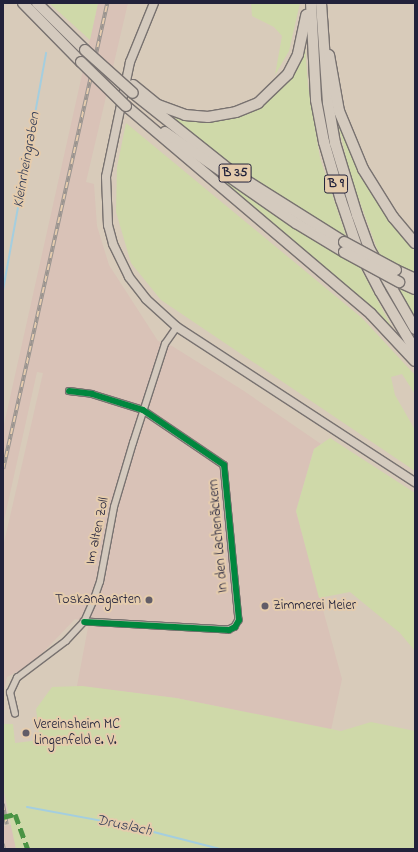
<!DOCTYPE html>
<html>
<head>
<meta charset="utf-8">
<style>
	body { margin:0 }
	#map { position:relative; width:418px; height:852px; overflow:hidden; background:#d8cbba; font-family:"Indie Flower",sans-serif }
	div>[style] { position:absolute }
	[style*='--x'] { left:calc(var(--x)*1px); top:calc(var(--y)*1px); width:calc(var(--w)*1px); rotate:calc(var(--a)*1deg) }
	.built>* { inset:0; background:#d9c2b7 }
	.green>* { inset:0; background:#cfd9a9 }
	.stream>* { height:2px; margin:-1px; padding:0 1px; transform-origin:1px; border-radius:1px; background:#a4cedf }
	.roads { filter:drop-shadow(1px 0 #787270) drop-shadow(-1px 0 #787270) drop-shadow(0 1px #787270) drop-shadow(0 -1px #787270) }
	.street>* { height:5.5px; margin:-2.75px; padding:0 2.75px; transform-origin:2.75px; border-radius:2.75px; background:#d4cabe }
	.secondary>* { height:8px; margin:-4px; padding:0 4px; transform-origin:4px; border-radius:4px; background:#d4cabe }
	.highway>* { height:10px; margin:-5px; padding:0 5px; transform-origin:5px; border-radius:5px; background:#d4cabe }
	.rail>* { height:3.5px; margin-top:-1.75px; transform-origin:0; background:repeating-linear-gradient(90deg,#e5ccad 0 6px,#9a948f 0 12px); box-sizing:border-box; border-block:1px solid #9a948f }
	.bridges { filter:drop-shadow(1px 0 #787270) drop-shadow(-1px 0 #787270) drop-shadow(0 1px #787270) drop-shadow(0 -1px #787270) }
	.highway-bridge>* { height:10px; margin:-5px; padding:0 5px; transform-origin:5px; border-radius:5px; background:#d4cabe }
	.quiet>* { height:5px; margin-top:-2.5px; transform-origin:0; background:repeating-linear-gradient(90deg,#4a9344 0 10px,transparent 0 15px) }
	.cycleway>* { height:6px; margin:-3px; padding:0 3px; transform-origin:3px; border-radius:3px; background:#00873e }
	.dots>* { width:11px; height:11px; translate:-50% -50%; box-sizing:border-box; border:2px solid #e5ccad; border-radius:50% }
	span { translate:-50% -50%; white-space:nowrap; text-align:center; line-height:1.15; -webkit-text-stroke:4px #e5ccad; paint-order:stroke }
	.shield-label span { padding:1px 3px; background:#e5ccad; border:1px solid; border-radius:3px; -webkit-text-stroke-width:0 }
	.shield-label { font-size:13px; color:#22223b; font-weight:700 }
	.street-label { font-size:14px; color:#22223b }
	.poi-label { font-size:14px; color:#22223b }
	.right { translate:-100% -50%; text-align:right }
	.left { translate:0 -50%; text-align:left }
	.water-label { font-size:15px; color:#323c56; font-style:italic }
	.frame { position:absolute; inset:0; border:4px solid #22223b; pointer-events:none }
</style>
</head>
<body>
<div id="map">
	<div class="built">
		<i style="clip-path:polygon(98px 3px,128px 3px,86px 182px,94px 184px,97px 226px,109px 265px,158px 341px,172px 346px,244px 391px,321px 444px,314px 449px,296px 511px,342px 679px,331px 730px,176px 698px,77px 686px,89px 622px,75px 619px,32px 664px,7px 677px,3px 694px,3px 547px,43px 373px,37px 372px,3px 525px,3px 429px)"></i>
		<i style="clip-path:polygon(11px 825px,16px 849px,3px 849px,3px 826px)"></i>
	</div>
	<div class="green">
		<i style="clip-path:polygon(49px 3px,98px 3px,90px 40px,69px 21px)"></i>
		<i style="clip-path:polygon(251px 3px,300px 3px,289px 51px,275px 75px,282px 36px,274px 27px,252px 16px)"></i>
		<i style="clip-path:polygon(305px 45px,308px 86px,320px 158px,346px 236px,329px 228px,250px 179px,159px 108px,182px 118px,259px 106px)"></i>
		<i style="clip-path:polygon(335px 112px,407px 239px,415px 248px,415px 275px,379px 254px,351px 178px)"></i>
		<i style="clip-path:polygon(126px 123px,362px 318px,415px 375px,415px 394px,402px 374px,391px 377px,395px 395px,415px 430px,415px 471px,161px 300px,131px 263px,116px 212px,117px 167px)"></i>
		<i style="clip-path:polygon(198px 162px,289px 224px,360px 267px,396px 335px)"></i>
		<i style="clip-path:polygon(397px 285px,415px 294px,415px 316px,406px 305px)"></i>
		<i style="clip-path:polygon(330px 438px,415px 493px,415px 651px,400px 633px,350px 592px,319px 598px,296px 511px,314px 449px)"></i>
		<i style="clip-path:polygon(82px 686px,176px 698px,341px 731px,371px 722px,415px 731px,415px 849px,16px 849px,3px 787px,3px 724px,13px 724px,15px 743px,40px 740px,36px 709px,52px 687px)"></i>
	</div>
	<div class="stream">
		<i style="--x:3;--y:290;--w:241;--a:-79.7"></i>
		<i style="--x:27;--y:807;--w:105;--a:10.5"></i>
		<i style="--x:130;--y:826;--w:93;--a:14.3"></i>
	</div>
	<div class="roads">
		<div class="street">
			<i style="--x:69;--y:391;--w:23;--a:7"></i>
			<i style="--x:92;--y:394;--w:53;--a:17.4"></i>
			<i style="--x:143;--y:410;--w:98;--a:34.2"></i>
			<i style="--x:224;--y:465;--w:156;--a:84.5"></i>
			<i style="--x:239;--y:620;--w:8;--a:120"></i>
			<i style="--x:235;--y:627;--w:7;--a:153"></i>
			<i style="--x:229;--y:630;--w:145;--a:-176.8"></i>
			<i style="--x:15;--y:714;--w:22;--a:-103"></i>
			<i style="--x:10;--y:693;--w:17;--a:-65"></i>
			<i style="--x:17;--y:678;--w:61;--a:-37.1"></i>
			<i style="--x:66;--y:641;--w:26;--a:-47"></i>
			<i style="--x:84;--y:622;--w:22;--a:-66"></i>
			<i style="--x:93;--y:602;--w:21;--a:-71"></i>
			<i style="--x:100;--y:582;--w:76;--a:-79.4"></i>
			<i style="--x:114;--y:507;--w:67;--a:-73.5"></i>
			<i style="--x:133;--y:443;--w:104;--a:-72.1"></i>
			<i style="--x:165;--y:344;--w:21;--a:-55"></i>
		</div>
		<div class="secondary">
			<i style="--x:154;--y:3;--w:64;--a:112.1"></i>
			<i style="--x:130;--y:62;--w:117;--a:101.8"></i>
			<i style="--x:106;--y:177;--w:48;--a:87.6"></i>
			<i style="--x:108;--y:225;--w:20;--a:75"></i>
			<i style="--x:113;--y:244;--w:37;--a:64"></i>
			<i style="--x:129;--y:277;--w:28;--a:52"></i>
			<i style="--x:146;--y:299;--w:42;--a:42.1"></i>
			<i style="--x:177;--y:327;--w:284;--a:33.1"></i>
		</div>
		<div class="highway">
			<i style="--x:23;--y:3;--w:83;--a:45.5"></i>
			<i style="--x:37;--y:3;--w:67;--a:44.4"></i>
			<i style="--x:311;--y:3;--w:97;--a:87"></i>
			<i style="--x:316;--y:100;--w:43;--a:79.2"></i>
			<i style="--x:324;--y:142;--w:60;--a:73.7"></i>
			<i style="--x:341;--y:200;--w:50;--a:71.2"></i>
			<i style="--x:357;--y:247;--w:50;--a:62.4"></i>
			<i style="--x:380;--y:291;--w:69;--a:59.3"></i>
			<i style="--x:321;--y:3;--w:100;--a:86"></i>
			<i style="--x:328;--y:103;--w:41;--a:80.1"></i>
			<i style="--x:335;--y:143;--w:75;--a:73"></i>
			<i style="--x:357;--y:215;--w:37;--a:70"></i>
			<i style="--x:370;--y:250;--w:91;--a:60.3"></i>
			<i style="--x:329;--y:55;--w:57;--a:79.9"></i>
			<i style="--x:339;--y:111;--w:63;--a:67.5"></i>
			<i style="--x:363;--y:169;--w:57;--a:58"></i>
			<i style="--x:393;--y:217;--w:34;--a:50"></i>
			<i style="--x:133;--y:85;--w:32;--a:39"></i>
			<i style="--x:158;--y:105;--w:29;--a:20"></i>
			<i style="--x:185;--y:115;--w:23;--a:5"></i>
			<i style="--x:208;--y:117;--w:28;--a:-10"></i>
			<i style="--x:236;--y:112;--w:24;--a:-22"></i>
			<i style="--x:258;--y:103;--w:42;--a:-44"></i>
			<i style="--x:288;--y:74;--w:22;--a:-63"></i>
			<i style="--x:298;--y:54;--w:40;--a:-78"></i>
			<i style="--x:133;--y:93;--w:125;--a:38.5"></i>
			<i style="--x:231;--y:171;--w:133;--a:32.1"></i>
			<i style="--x:126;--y:106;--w:321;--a:40.3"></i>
			<i style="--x:371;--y:314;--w:64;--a:46.9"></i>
			<i style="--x:165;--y:132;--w:160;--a:34.8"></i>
			<i style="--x:296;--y:223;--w:56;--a:31.1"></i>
			<i style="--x:396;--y:270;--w:21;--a:25"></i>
			<i style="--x:399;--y:282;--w:17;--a:24"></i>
		</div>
	</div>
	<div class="rail">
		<i style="--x:3;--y:469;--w:477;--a:-77.4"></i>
		<i style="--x:3;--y:804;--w:21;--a:79"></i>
		<i style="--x:3;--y:844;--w:5;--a:79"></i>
	</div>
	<div class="bridges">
		<div class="highway-bridge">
			<i style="--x:85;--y:50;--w:64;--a:41.9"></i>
			<i style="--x:81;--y:62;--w:63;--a:44.4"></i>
			<i style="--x:344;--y:242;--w:59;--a:28.3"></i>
			<i style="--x:344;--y:252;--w:63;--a:28.6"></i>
		</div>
	</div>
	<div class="quiet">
		<i style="--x:3;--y:817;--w:12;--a:-14"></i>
		<i style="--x:15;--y:814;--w:37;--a:70"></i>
	</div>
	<div class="cycleway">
		<i style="--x:69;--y:391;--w:23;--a:7"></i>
		<i style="--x:92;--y:394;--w:53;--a:17.4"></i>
		<i style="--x:143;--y:410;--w:98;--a:34.2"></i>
		<i style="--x:224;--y:465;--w:156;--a:84.5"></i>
		<i style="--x:239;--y:620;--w:8;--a:120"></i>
		<i style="--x:235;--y:627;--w:7;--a:153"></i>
		<i style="--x:229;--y:630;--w:145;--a:-176.8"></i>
	</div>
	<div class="dots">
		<i style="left:149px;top:600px;background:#625d67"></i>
		<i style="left:265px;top:606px;background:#625d67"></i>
		<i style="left:26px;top:733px;background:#625d67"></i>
	</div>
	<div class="shield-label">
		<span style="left:235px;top:173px">B 35</span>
		<span style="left:336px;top:184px">B 9</span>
	</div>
	<div class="street-label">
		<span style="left:98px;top:531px;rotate:-78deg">Im alten Zoll</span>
		<span style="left:219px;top:536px;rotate:-95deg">In den Lachenäckern</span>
	</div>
	<div class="poi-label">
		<span class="right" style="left:141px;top:600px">Toskanagarten</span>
		<span class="left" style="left:273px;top:606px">Zimmerei Meier</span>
		<span class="left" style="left:34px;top:733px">Vereinsheim MC<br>Lingenfeld e. V.</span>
	</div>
	<div class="water-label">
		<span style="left:27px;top:160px;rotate:-80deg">Kleinrheingraben</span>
		<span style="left:124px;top:826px;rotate:12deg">Druslach</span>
	</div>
	<div class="frame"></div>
</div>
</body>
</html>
